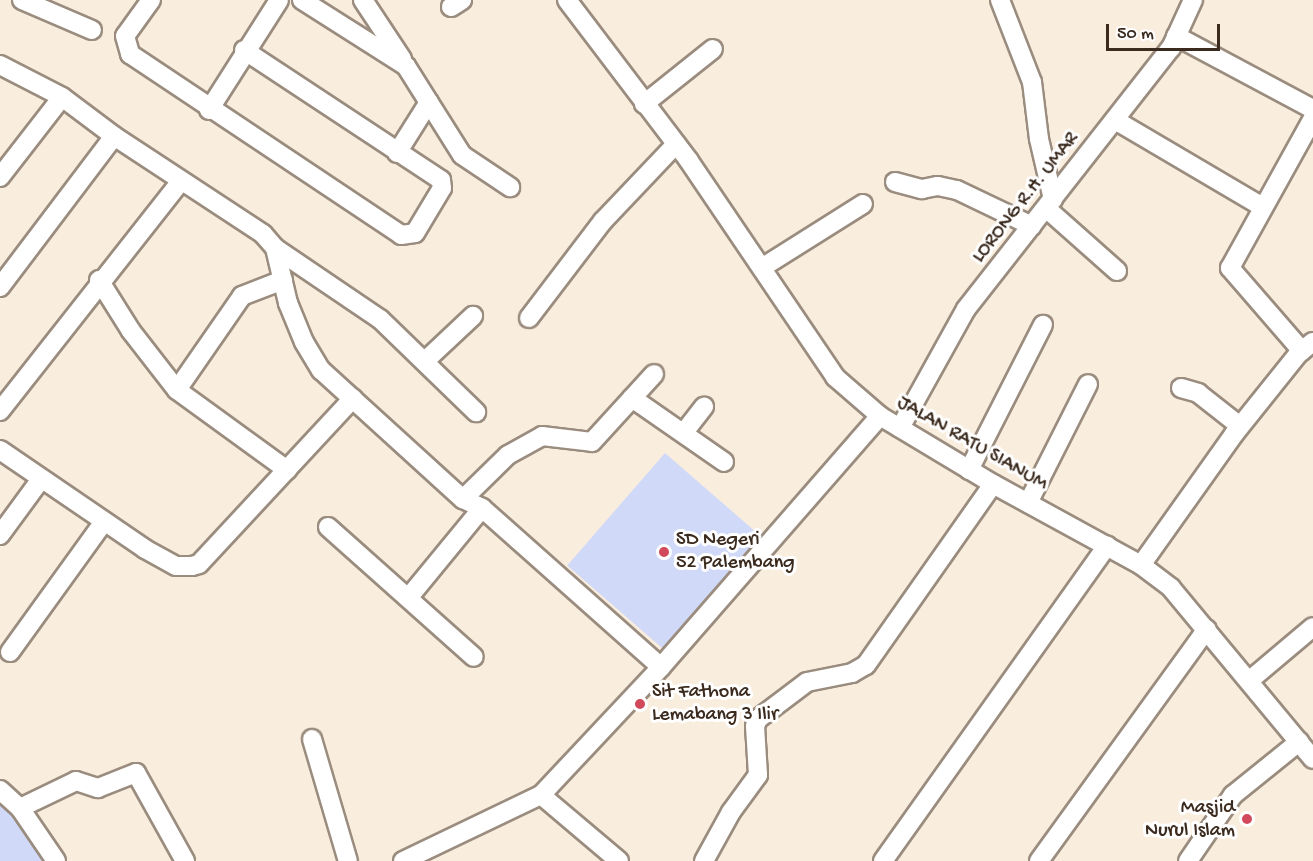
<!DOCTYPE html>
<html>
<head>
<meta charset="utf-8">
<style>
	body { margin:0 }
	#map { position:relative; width:1313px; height:861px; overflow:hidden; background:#f9edde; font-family:"Gochi Hand",sans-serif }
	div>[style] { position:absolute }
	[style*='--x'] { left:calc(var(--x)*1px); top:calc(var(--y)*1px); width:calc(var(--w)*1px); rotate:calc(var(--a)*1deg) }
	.built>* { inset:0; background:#d1d9f9; transform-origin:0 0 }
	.roads { filter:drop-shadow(2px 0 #9a8c7e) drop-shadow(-2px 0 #9a8c7e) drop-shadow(0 2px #9a8c7e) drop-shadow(0 -2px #9a8c7e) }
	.minor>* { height:18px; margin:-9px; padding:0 9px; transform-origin:9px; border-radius:9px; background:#fff }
	.dots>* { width:16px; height:16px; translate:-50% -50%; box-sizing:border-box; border:3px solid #fff; border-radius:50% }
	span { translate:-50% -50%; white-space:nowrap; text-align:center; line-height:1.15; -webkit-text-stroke:6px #fff; paint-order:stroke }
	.street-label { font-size:20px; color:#3b2a1e }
	.poi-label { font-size:20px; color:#3b2a1e }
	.left { translate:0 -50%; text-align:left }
	.right { translate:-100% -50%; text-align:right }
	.scale { position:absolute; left:1106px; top:24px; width:114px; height:27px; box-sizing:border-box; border:3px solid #3b2a1e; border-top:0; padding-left:8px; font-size:18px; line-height:21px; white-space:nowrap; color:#3b2a1e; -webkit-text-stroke:4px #fff; paint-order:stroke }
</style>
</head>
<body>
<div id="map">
	<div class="built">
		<i style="left:665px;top:453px;width:128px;height:149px;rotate:41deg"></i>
		<i style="clip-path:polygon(0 798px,41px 849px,48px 861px,0 861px)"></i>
	</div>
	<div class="roads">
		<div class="minor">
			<i style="--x:22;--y:0;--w:76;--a:23.2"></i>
			<i style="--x:151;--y:0;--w:44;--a:125.8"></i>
			<i style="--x:125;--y:36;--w:19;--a:74"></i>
			<i style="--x:130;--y:54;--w:326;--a:33.7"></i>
			<i style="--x:401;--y:235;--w:14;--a:-8"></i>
			<i style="--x:415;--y:233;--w:52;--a:-59"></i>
			<i style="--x:442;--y:188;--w:8;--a:-97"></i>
			<i style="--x:441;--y:180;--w:236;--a:-146.6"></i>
			<i style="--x:302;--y:0;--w:123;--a:32.4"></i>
			<i style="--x:406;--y:66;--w:105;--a:57.8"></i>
			<i style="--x:462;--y:155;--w:58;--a:33.7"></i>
			<i style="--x:363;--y:0;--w:71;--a:56.5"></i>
			<i style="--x:567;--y:0;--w:202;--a:52.8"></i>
			<i style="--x:689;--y:161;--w:261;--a:55.9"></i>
			<i style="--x:835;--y:377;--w:60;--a:40.9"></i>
			<i style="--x:1000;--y:0;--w:88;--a:68.7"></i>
			<i style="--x:1032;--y:82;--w:57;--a:83"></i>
			<i style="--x:1039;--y:139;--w:62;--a:76.9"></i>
			<i style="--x:451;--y:7;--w:13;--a:-32"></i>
			<i style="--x:1176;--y:36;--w:155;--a:28.1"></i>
			<i style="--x:0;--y:65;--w:70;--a:27.3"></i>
			<i style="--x:62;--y:97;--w:65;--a:36.9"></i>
			<i style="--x:114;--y:136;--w:178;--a:33.3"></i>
			<i style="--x:263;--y:234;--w:18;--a:49"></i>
			<i style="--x:275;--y:248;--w:57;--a:76.7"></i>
			<i style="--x:288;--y:303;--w:42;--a:67.7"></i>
			<i style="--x:304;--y:342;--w:33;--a:59"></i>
			<i style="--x:321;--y:370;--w:192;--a:42.3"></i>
			<i style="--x:463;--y:499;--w:21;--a:25"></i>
			<i style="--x:482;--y:508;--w:239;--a:41.6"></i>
			<i style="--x:644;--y:104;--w:88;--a:-38.6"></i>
			<i style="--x:209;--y:110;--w:130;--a:-57.5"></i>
			<i style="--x:1115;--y:120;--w:169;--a:30.5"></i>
			<i style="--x:397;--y:153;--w:60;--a:-57.9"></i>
			<i style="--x:0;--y:177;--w:101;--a:-52.2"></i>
			<i style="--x:895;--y:182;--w:28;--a:15"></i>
			<i style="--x:922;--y:189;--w:16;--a:-11"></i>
			<i style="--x:938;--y:186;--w:19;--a:12"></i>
			<i style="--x:957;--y:190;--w:83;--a:25.6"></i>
			<i style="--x:1046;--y:208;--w:95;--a:41.6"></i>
			<i style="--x:275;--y:248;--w:127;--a:34.1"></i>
			<i style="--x:380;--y:319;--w:134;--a:44.1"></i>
			<i style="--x:763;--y:267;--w:118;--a:-32.2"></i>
			<i style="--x:99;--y:280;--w:60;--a:57.9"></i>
			<i style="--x:131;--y:331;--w:75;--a:52.1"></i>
			<i style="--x:283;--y:280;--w:44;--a:158.7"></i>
			<i style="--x:242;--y:296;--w:114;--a:124.7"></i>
			<i style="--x:177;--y:390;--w:136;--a:36"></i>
			<i style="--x:0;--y:287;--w:189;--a:-52.9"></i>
			<i style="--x:529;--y:318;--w:122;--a:-52.7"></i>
			<i style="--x:603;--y:221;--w:106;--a:-46.5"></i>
			<i style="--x:1302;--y:351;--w:110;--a:-130.9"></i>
			<i style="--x:1230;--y:268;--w:171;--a:-61"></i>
			<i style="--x:425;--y:361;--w:66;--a:-43.2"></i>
			<i style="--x:1181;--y:388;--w:18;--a:16"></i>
			<i style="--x:1198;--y:393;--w:53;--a:38.2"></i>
			<i style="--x:632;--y:398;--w:112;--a:34.8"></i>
			<i style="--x:0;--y:411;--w:293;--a:-51.8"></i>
			<i style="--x:900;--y:428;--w:136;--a:-61"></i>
			<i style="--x:966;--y:309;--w:332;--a:-51.9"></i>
			<i style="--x:1171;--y:48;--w:53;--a:-65.4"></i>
			<i style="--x:685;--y:431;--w:31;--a:-52"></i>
			<i style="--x:0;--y:450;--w:176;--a:34.3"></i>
			<i style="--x:145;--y:549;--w:35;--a:29"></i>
			<i style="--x:176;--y:566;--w:16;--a:0"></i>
			<i style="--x:192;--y:566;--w:7;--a:-16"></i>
			<i style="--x:199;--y:564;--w:226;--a:-47.1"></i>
			<i style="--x:969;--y:470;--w:163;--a:-63"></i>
			<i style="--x:463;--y:499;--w:63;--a:-44.4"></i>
			<i style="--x:508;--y:455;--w:39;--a:-29"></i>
			<i style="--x:542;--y:436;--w:50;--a:6.8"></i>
			<i style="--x:592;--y:442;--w:92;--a:-47.6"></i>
			<i style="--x:1028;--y:503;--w:133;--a:-63.2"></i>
			<i style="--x:328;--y:527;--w:195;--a:41.7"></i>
			<i style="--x:0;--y:535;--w:69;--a:-53.8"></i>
			<i style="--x:1141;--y:565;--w:161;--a:-54.6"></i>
			<i style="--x:1234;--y:434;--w:102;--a:-51.3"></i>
			<i style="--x:1298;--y:354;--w:19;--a:-39"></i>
			<i style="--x:409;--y:597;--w:115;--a:-50.6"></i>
			<i style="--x:10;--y:652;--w:159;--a:-54.2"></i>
			<i style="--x:1250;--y:680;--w:82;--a:-40.1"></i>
			<i style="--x:312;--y:739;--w:127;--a:73.6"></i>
			<i style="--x:0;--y:790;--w:27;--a:42"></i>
			<i style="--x:20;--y:808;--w:64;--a:55.8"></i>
			<i style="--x:541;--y:795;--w:102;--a:40.2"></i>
			<i style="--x:20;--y:808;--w:62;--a:-25.7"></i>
			<i style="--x:76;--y:781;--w:23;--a:18"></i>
			<i style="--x:98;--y:788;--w:41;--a:-21.5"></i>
			<i style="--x:136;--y:773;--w:101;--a:60.9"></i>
			<i style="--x:403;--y:861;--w:153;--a:-25.6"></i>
			<i style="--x:541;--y:795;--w:175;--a:-46.8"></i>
			<i style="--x:661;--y:667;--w:333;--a:-48.9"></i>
			<i style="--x:880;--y:416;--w:132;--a:31"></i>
			<i style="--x:993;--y:484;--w:169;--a:28.7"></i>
			<i style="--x:1141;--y:565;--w:38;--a:37"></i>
			<i style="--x:1171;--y:588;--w:222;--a:50.3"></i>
			<i style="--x:704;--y:861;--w:56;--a:-61.1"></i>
			<i style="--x:731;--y:812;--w:46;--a:-53.9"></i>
			<i style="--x:758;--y:775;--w:49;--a:-93.5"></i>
			<i style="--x:755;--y:726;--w:8;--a:-67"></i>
			<i style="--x:758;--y:719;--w:61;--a:-37.1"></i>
			<i style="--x:807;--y:682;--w:46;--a:-11.3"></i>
			<i style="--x:852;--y:673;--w:16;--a:-30"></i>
			<i style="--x:866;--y:665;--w:221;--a:-54.9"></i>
			<i style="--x:883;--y:861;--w:387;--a:-54.6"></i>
			<i style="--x:1039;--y:861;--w:286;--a:-54.1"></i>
			<i style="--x:1188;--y:861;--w:80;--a:-55.7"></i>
			<i style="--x:1233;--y:795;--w:85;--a:-38.8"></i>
		</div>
	</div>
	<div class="dots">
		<i style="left:664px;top:552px;background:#d1495b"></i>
		<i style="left:640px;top:704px;background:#d1495b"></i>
		<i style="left:1247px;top:819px;background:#d1495b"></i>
	</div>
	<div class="street-label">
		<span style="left:1026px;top:198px;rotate:-52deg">LORONG R.H. UMAR</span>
		<span style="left:972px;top:444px;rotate:30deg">JALAN RATU SIANUM</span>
	</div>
	<div class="poi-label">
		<span class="left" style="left:676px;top:552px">SD Negeri<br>52 Palembang</span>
		<span class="left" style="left:652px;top:704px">Sit Fathona<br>Lemabang 3 Ilir</span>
		<span class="right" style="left:1235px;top:820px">Masjid<br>Nurul Islam</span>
	</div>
	<div class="scale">50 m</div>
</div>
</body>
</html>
